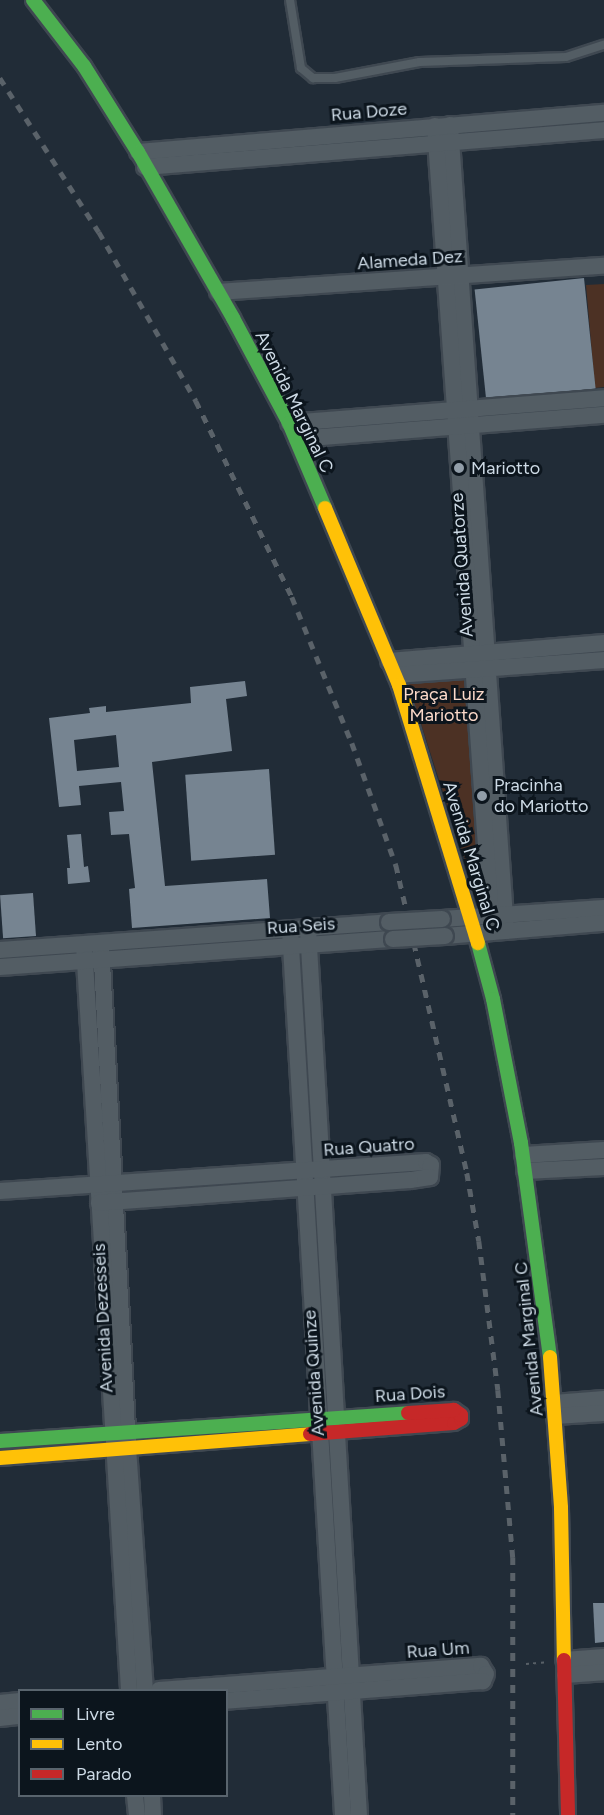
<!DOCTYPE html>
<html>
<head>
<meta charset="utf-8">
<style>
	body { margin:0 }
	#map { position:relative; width:604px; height:1815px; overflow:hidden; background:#212c37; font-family:Figtree,sans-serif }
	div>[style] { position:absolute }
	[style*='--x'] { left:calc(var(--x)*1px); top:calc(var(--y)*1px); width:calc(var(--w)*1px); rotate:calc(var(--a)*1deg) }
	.green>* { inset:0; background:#4c3124 }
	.building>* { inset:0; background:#768491; transform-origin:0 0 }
	.path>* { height:2px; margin-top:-1px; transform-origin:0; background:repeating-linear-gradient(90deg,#586067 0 3px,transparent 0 7.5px) }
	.roads { filter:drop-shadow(2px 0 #3f4851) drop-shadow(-2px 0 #3f4851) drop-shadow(0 2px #3f4851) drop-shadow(0 -2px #3f4851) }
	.lane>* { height:8px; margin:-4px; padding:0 4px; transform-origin:4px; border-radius:4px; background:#535d64 }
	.street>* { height:16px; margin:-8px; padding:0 8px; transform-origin:8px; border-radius:8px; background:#535d64 }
	.fast>* { height:14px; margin:-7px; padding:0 7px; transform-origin:7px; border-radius:7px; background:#4caf50 }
	.slow>* { height:14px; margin:-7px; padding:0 7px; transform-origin:7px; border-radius:7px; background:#ffc107 }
	.jam>* { height:14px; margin:-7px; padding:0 7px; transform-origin:7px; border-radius:7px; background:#c62828 }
	.rail>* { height:4.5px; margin-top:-2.25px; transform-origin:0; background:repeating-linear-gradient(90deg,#5a6269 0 8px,transparent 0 16px) }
	.bridges { filter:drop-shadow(2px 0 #3f4851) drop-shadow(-2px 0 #3f4851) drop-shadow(0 2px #3f4851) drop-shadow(0 -2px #3f4851) }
	.street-bridge>* { height:16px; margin:-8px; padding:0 8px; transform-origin:8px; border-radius:8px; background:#535d64 }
	.dots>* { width:16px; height:16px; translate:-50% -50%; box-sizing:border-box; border:3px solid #0c151d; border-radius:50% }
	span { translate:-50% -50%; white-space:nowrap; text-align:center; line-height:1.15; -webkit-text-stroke:6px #0c151d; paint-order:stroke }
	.street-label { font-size:18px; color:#cddae5 }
	.poi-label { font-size:18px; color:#cddae5 }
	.left { translate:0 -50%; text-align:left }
	.park-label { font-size:18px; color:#fcdaca }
	.legend { position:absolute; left:18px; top:1689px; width:210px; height:108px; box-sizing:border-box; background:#0c151d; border:2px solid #59646d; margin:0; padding:8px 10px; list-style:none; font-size:18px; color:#cddae5 }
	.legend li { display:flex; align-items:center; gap:12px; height:30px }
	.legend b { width:30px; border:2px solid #59646d }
</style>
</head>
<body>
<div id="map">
	<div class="green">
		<i style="clip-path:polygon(604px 284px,604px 387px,595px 388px,586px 285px)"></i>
		<i style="clip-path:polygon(470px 675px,482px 898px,477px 897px,475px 892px,407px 680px)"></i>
	</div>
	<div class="building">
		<i style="left:584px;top:278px;width:111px;height:110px;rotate:84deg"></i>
		<i style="clip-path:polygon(evenodd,245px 681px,247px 696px,226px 699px,232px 751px,152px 762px,165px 886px,267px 879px,270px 918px,132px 928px,129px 889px,135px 888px,129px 834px,111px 835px,109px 812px,124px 811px,121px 782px,79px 786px,81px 805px,59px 807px,49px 718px,90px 713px,89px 708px,106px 706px,106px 712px,191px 703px,190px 687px,245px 681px,116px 735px,119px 767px,77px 771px,74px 740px,116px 735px)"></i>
		<i style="left:269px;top:769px;width:86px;height:84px;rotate:86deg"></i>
		<i style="clip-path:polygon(81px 834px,84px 867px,88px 866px,90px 882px,68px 884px,67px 868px,70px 868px,67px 835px)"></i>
		<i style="left:33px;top:893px;width:43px;height:33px;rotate:86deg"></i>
		<i style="clip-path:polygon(593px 1603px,604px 1603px,604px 1642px,595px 1643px)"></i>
	</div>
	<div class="path">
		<i style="--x:526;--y:1664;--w:21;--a:-5"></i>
	</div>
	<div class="roads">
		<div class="lane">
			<i style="--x:290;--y:0;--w:69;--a:80.8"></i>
			<i style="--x:301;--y:68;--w:16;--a:40"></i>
			<i style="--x:313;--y:78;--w:22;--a:0"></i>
			<i style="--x:335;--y:78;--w:86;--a:-10.7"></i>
			<i style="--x:420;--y:62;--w:146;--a:-2"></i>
			<i style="--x:566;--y:57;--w:40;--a:-18"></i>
		</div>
		<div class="street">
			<i style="--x:450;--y:125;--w:808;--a:86.03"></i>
			<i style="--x:435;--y:126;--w:808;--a:85.95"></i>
			<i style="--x:138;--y:152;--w:468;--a:-4.8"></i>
			<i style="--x:145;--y:167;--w:460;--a:-4.6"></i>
			<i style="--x:218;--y:292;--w:387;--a:-3.9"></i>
			<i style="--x:289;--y:423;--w:316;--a:-4.5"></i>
			<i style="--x:297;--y:439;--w:308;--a:-4.5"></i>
			<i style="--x:389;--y:661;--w:216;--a:-4.8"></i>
			<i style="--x:396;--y:675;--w:209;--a:-4.1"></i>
			<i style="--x:442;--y:919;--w:162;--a:-3.9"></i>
			<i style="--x:308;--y:929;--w:887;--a:86.71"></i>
			<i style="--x:290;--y:930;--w:887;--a:86.57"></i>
			<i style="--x:445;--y:936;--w:160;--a:-4.7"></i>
			<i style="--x:101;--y:944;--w:505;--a:86.93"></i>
			<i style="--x:128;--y:1448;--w:243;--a:86"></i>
			<i style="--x:84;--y:945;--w:746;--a:86.54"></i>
			<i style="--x:0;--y:950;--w:390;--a:-4.1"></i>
			<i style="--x:0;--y:967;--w:394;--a:-4.1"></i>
			<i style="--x:523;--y:1155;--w:81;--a:-3.5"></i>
			<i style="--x:525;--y:1171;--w:79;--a:-2.9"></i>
			<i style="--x:0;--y:1191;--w:427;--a:-3.9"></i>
			<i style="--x:426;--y:1162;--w:6;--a:31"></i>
			<i style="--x:431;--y:1165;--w:12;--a:95"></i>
			<i style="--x:430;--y:1177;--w:20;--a:171"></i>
			<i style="--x:410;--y:1180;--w:312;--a:175.8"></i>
			<i style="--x:554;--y:1403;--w:50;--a:-4.6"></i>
			<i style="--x:555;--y:1416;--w:49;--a:-3.5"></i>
			<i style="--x:564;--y:1660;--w:40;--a:-4.3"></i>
			<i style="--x:565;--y:1675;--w:39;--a:-4"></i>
			<i style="--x:159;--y:1690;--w:323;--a:-4.3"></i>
			<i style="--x:481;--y:1666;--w:9;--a:58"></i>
			<i style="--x:486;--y:1674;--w:8;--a:113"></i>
			<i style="--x:483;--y:1681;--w:258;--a:175.6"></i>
			<i style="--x:0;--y:1703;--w:20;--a:-6"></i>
			<i style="--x:0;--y:1718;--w:20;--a:-6"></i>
			<i style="--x:135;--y:1796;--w:19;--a:84"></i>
			<i style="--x:152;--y:1796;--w:19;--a:87"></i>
		</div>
		<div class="fast">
			<i style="--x:33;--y:0;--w:83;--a:52.3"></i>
			<i style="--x:84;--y:66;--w:102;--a:57.9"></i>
			<i style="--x:138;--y:152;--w:191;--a:60.2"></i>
			<i style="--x:233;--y:318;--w:119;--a:61.9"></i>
			<i style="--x:289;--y:423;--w:92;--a:67"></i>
			<i style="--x:478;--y:943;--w:58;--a:75"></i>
			<i style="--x:493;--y:999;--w:147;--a:79"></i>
			<i style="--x:521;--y:1143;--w:216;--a:82.3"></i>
			<i style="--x:0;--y:1441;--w:409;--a:-3.9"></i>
		</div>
		<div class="slow">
			<i style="--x:325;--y:508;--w:192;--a:67.3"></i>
			<i style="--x:399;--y:685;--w:270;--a:73"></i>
			<i style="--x:550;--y:1357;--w:151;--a:85.8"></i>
			<i style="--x:561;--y:1508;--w:152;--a:88.9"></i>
			<i style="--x:0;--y:1458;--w:311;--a:-4.4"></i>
		</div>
		<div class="jam">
			<i style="--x:310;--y:1434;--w:144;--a:-4.4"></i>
			<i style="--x:454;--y:1423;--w:8;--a:-30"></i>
			<i style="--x:461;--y:1419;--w:4;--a:-90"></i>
			<i style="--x:461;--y:1415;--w:9;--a:-144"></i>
			<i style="--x:454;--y:1410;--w:46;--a:176.3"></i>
			<i style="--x:564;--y:1660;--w:155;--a:88.5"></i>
		</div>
	</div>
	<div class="rail">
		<i style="--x:0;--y:78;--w:183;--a:57.3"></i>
		<i style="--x:99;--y:232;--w:195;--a:60.1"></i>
		<i style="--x:196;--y:401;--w:218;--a:63.9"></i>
		<i style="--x:292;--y:597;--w:158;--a:67.7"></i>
		<i style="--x:352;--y:743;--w:130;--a:70.2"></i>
		<i style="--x:396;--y:865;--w:316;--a:77"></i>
		<i style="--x:467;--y:1173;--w:69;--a:80"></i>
		<i style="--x:479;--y:1241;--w:150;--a:82.7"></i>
		<i style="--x:498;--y:1390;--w:168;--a:84.9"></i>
		<i style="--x:513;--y:1557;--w:258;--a:90"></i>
	</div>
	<div class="bridges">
		<div class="street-bridge">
			<i style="--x:389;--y:922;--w:53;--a:-3.2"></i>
			<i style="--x:393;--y:939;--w:52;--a:-3.3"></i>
		</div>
	</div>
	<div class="dots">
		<i style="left:459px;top:468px;background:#919da8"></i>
		<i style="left:482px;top:796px;background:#919da8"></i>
	</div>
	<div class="street-label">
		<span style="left:369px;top:112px;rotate:-5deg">Rua Doze</span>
		<span style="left:410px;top:260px;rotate:-4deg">Alameda Dez</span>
		<span style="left:294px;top:402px;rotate:64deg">Avenida Marginal C</span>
		<span style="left:462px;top:565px;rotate:-94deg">Avenida Quatorze</span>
		<span style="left:471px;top:856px;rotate:73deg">Avenida Marginal C</span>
		<span style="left:301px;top:926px;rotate:-4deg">Rua Seis</span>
		<span style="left:369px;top:1147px;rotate:-4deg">Rua Quatro</span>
		<span style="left:103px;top:1318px;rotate:-93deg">Avenida Dezesseis</span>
		<span style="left:529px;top:1339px;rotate:-96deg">Avenida Marginal C</span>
		<span style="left:314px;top:1373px;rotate:-94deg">Avenida Quinze</span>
		<span style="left:410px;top:1394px;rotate:-4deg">Rua Dois</span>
		<span style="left:438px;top:1650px;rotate:-4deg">Rua Um</span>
	</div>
	<div class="poi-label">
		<span class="left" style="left:471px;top:468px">Mariotto</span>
		<span class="left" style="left:494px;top:796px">Pracinha<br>do Mariotto</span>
	</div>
	<div class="park-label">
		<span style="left:444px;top:705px">Praça Luiz<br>Mariotto</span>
	</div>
	<ul class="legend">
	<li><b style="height:8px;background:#4caf50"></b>Livre</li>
	<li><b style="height:8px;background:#ffc107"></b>Lento</li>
	<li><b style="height:8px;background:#c62828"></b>Parado</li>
	</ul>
</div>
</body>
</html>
